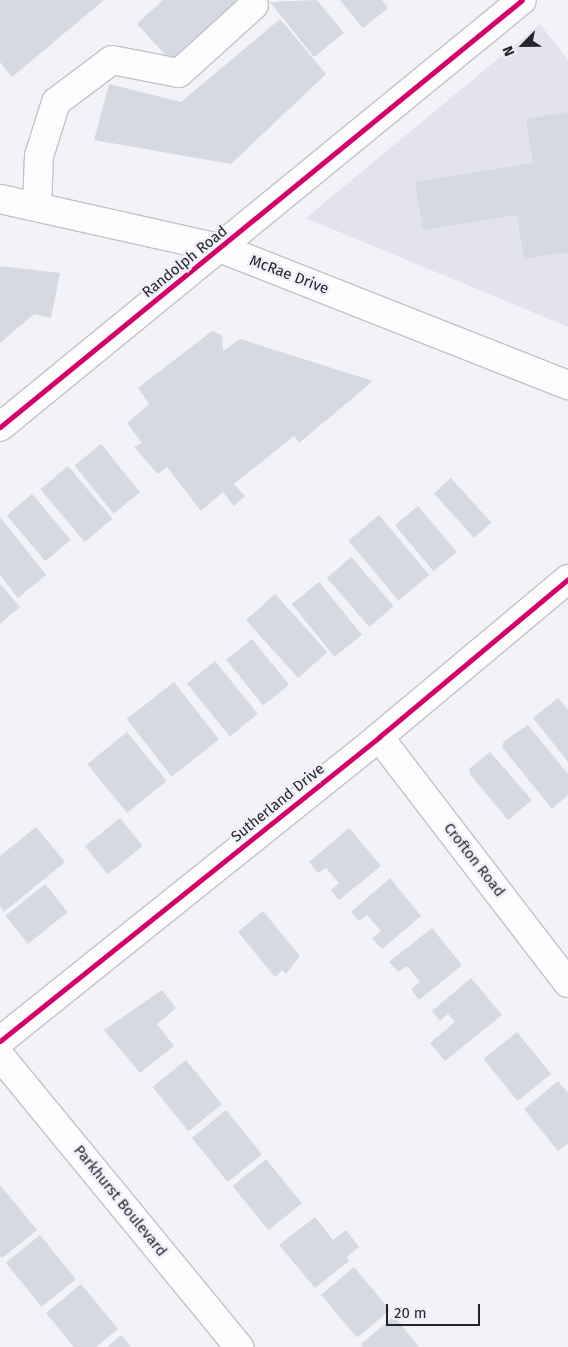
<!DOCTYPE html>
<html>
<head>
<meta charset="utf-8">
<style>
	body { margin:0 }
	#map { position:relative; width:568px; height:1347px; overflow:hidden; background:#f2f2f8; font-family:"Fira Sans",sans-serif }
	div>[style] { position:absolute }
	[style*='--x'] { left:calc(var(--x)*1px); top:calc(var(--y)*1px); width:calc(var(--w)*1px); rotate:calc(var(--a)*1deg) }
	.built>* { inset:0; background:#e3e3ef }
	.building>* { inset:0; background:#d5d9e1; transform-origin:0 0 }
	.roads { filter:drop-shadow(1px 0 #c3c3c8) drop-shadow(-1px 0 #c3c3c8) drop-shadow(0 1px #c3c3c8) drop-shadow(0 -1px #c3c3c8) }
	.minor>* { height:28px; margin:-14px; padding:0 14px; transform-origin:14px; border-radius:14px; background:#fdfdfe }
	.cycleway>* { height:5px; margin:-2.5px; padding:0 2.5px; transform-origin:2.5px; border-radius:2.5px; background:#d6006c }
	span { translate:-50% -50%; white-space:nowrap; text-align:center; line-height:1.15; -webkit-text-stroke:5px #f0f0fa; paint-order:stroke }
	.street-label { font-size:15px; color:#252529 }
	.north { position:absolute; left:498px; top:20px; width:50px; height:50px; -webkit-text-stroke:4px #f0f0fa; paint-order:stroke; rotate:247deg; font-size:14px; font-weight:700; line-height:20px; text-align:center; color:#252529 }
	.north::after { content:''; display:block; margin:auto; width:18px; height:22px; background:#252529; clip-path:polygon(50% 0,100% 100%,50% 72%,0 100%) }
	.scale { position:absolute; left:386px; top:1304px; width:94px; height:22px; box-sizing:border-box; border:2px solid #252529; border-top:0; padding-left:6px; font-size:15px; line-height:18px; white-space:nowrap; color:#252529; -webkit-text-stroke:4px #f0f0fa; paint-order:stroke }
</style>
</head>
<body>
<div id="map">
	<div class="built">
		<i style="clip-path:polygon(540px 24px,568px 60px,568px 327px,306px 218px)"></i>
	</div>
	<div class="building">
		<i style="clip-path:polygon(0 0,104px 0,12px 77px,0 62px)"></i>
		<i style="clip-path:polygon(163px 0,238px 0,172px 62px,137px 24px)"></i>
		<i style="clip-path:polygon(317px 0,344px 33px,314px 57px,270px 2px)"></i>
		<i style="clip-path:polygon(340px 0,382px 0,388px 8px,363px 28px)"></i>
		<i style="clip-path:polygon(280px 19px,326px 74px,231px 164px,94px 140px,109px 84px,181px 102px)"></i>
		<i style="clip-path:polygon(568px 112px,568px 252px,524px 259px,517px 215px,423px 230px,415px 182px,533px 163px,526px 119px)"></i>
		<i style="clip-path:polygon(0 266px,60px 273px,51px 318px,34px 314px,0 343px)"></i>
		<i style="clip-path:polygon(212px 331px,222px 335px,223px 351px,240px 339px,373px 381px,299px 443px,294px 436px,234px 484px,245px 496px,234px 506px,223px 492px,201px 511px,167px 467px,158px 474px,134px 447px,142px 443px,127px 423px,149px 404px,138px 388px)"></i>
		<i style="left:101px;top:444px;width:62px;height:34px;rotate:51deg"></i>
		<i style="left:68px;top:466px;width:69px;height:36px;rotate:50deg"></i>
		<i style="left:451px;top:478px;width:60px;height:23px;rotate:48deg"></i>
		<i style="left:32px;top:494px;width:60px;height:33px;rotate:50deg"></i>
		<i style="left:418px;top:506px;width:60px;height:30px;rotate:50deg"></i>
		<i style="left:379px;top:515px;width:78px;height:40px;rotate:50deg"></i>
		<i style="clip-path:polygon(0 517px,46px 575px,18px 598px,0 575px)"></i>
		<i style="left:351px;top:557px;width:65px;height:32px;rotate:49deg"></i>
		<i style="left:319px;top:582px;width:68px;height:35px;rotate:51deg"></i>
		<i style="clip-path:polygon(0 584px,20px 607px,0 624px)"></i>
		<i style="left:275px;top:594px;width:78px;height:39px;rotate:48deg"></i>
		<i style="left:252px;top:639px;width:59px;height:33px;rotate:51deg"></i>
		<i style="left:215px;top:661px;width:68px;height:36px;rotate:51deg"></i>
		<i style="left:174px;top:682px;width:73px;height:60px;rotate:52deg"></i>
		<i style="clip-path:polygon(558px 698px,568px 710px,568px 762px,533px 718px)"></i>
		<i style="clip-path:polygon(528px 725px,568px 774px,568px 795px,552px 809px,502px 747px,504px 741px)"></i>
		<i style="left:127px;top:732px;width:63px;height:51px;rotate:51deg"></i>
		<i style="clip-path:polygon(490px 752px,532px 800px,508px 820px,470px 774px,469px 769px)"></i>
		<i style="left:120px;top:818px;width:36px;height:45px;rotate:51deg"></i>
		<i style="clip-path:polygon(36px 827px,65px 862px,4px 912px,0 906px,0 856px)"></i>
		<i style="clip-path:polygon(349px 828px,381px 866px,339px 900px,331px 890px,339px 883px,326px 868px,318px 873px,309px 862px)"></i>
		<i style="clip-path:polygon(390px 878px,421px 916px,382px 949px,372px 938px,381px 931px,367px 915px,359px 921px,351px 912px)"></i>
		<i style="left:45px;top:884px;width:36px;height:51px;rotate:51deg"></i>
		<i style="clip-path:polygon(263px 911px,300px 956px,286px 974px,282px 970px,275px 977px,238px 932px)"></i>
		<i style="clip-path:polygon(432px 928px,462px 965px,419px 1000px,411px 989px,420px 982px,407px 966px,398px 972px,389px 962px)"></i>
		<i style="clip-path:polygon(471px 978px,502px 1015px,445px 1061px,430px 1043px,455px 1022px,448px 1014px,440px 1021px,432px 1011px)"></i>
		<i style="clip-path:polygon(162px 990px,176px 1008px,157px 1024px,174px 1046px,140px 1073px,104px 1030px)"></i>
		<i style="left:517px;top:1032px;width:54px;height:43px;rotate:51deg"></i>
		<i style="left:186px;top:1060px;width:57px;height:43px;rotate:51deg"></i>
		<i style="clip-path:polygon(558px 1081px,568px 1093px,568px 1143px,558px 1151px,524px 1109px)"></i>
		<i style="left:226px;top:1110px;width:57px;height:44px;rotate:51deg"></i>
		<i style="left:266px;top:1159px;width:57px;height:43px;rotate:51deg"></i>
		<i style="clip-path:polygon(0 1185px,37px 1230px,2px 1258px,0 1256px)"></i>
		<i style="clip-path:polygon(315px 1217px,333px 1240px,346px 1230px,359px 1247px,347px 1257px,349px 1261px,315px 1288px,279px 1245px)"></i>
		<i style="left:40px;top:1235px;width:57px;height:44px;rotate:51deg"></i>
		<i style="left:354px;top:1267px;width:56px;height:43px;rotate:50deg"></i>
		<i style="clip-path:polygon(81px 1284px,118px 1329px,96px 1347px,74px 1347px,46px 1313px)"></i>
		<i style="clip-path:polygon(394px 1316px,419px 1347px,363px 1347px,361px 1344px)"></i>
		<i style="clip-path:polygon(121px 1335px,131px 1347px,107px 1347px)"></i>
	</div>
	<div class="roads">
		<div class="minor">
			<i style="--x:0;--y:199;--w:225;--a:12.6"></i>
			<i style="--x:220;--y:248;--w:374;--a:21.5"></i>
			<i style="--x:37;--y:206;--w:50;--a:-87.7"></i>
			<i style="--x:39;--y:156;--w:57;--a:-72.5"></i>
			<i style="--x:56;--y:102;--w:70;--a:-36.9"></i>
			<i style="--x:112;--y:60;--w:68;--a:11"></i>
			<i style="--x:179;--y:73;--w:101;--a:-42.2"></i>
			<i style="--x:0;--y:427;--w:674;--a:-39.28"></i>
			<i style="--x:379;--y:737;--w:310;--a:52.5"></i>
			<i style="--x:0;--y:1041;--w:486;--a:-38.7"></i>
			<i style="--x:379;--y:737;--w:246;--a:-39.9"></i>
			<i style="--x:0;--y:1056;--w:377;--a:50.6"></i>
		</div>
	</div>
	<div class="cycleway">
		<i style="--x:0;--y:427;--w:674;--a:-39.28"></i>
		<i style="--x:0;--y:1041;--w:486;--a:-38.7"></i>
		<i style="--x:379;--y:737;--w:246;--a:-39.9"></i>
	</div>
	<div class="street-label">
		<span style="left:185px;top:262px;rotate:-39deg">Randolph Road</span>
		<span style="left:289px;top:275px;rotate:21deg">McRae Drive</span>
		<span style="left:278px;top:803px;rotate:-39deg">Sutherland Drive</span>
		<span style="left:474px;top:860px;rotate:52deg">Crofton Road</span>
		<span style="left:120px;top:1201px;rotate:51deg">Parkhurst Boulevard</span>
	</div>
	<div class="north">N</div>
	<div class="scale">20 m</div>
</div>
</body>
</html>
